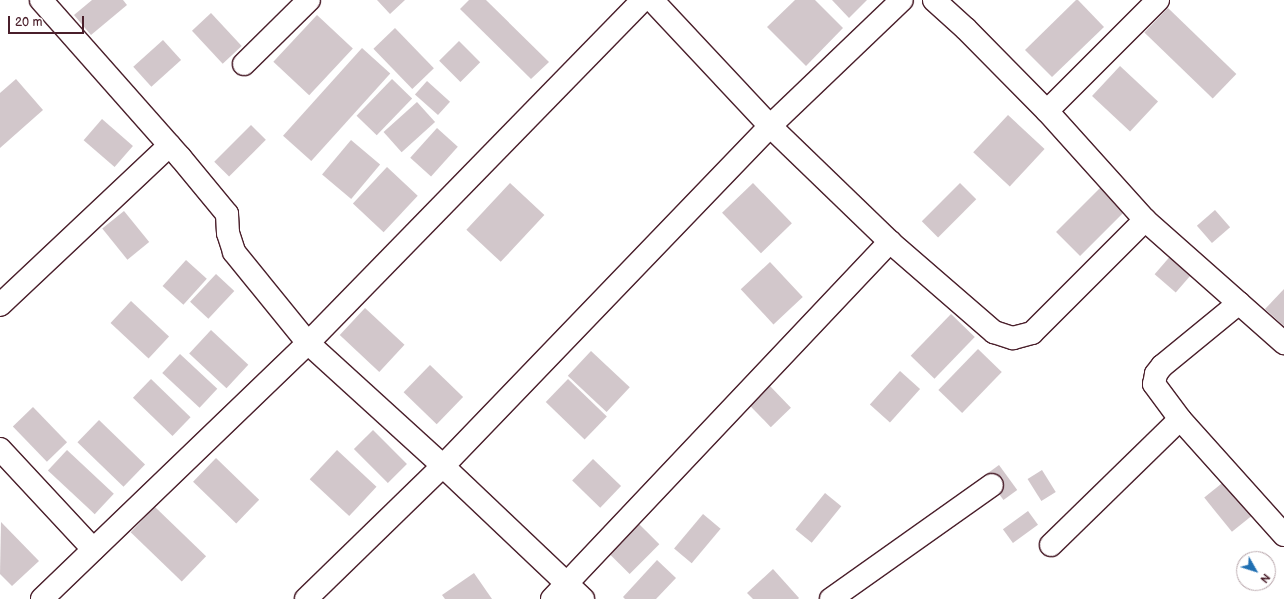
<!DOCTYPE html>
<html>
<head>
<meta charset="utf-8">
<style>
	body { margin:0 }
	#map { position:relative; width:1284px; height:599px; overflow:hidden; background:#fff; font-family:"Balsamiq Sans",sans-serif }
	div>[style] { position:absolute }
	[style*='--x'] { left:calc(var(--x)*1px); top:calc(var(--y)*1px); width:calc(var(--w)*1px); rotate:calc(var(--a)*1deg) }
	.building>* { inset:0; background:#d2c7cb; transform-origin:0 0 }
	.roads { filter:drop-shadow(1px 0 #4a1f2b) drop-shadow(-1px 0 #4a1f2b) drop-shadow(0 1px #4a1f2b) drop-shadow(0 -1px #4a1f2b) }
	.minor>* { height:22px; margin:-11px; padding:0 11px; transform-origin:11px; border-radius:11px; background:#fff }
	span { translate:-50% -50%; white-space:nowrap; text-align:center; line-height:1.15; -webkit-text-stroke:3px #fff; paint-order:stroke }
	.north { position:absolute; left:1236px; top:551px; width:40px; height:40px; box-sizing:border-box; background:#fff; border:1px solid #b7a5aa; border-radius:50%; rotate:129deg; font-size:11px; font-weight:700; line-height:16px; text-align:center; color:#4a1f2b }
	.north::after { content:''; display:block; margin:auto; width:14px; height:18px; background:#1f6fb2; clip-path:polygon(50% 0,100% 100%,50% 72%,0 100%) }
	.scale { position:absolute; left:8px; top:16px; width:76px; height:18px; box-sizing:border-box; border:2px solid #4a1f2b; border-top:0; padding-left:5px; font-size:12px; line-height:14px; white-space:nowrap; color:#4a1f2b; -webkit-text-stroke:3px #fff; paint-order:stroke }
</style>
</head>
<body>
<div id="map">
	<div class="building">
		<i style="clip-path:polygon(92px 0,123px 0,127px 5px,91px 35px,74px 15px)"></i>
		<i style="clip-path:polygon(377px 0,405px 0,390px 14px)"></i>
		<i style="clip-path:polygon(469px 0,486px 0,549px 62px,531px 79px,460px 9px)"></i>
		<i style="clip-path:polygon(795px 0,815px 0,843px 28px,806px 66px,767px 27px)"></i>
		<i style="clip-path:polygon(832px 0,867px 0,849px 18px)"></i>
		<i style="clip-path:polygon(1076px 0,1078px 0,1104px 27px,1052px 77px,1025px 50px)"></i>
		<i style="left:1168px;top:8px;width:95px;height:34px;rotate:44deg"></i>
		<i style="left:211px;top:13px;width:45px;height:26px;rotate:47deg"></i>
		<i style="left:317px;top:15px;width:49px;height:64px;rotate:43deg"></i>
		<i style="left:395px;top:28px;width:56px;height:30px;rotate:46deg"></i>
		<i style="left:163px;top:40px;width:27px;height:40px;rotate:48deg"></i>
		<i style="left:459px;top:41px;width:30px;height:28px;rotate:45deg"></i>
		<i style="left:362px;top:48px;width:38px;height:118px;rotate:42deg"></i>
		<i style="left:1120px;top:66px;width:52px;height:41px;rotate:43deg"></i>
		<i style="clip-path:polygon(16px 79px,43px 110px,0 148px,0 93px)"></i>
		<i style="left:392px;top:79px;width:28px;height:51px;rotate:44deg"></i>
		<i style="left:427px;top:81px;width:31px;height:18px;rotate:42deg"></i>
		<i style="left:417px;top:102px;width:27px;height:45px;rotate:48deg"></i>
		<i style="left:1008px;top:115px;width:50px;height:51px;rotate:43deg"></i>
		<i style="left:102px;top:119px;width:41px;height:28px;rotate:41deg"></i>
		<i style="left:251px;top:125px;width:21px;height:52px;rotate:45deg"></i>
		<i style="left:437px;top:128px;width:28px;height:40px;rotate:42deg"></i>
		<i style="left:351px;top:140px;width:38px;height:45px;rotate:40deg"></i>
		<i style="left:387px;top:167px;width:42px;height:50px;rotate:43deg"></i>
		<i style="left:510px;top:183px;width:47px;height:64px;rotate:43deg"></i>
		<i style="left:753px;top:183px;width:56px;height:43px;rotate:46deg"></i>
		<i style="left:960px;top:183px;width:23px;height:54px;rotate:45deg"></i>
		<i style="left:1102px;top:186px;width:34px;height:65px;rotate:45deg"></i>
		<i style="left:1215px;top:210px;width:23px;height:24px;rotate:49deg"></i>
		<i style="left:124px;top:211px;width:40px;height:28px;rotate:51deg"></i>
		<i style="left:1173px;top:253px;width:28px;height:28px;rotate:41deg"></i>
		<i style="left:186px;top:260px;width:28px;height:35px;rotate:42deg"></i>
		<i style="left:770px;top:262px;width:48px;height:40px;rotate:47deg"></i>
		<i style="left:216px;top:274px;width:25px;height:38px;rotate:43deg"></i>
		<i style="clip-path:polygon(1284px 289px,1284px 326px,1265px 309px)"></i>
		<i style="left:131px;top:301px;width:52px;height:30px;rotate:43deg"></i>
		<i style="left:365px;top:308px;width:54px;height:37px;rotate:43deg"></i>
		<i style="left:951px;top:314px;width:33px;height:58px;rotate:44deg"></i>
		<i style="left:211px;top:330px;width:51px;height:32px;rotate:43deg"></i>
		<i style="left:978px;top:349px;width:33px;height:57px;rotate:44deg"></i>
		<i style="left:591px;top:351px;width:53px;height:34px;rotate:43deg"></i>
		<i style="left:180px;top:354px;width:51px;height:26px;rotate:43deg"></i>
		<i style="left:430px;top:365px;width:46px;height:38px;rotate:44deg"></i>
		<i style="left:900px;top:371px;width:27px;height:45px;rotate:42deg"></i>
		<i style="left:151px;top:379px;width:55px;height:26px;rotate:44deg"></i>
		<i style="left:568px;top:379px;width:54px;height:32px;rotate:44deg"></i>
		<i style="left:768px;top:384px;width:33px;height:28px;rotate:46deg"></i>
		<i style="left:33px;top:407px;width:49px;height:28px;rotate:46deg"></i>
		<i style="left:99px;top:420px;width:64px;height:31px;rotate:44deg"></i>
		<i style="left:373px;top:430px;width:48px;height:27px;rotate:45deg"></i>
		<i style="left:67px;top:450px;width:64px;height:28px;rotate:43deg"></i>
		<i style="left:337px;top:450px;width:54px;height:40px;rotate:43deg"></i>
		<i style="left:216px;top:458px;width:60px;height:33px;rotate:44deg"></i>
		<i style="left:593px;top:459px;width:39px;height:30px;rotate:44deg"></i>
		<i style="left:999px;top:465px;width:31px;height:17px;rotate:54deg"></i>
		<i style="left:1042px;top:470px;width:26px;height:17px;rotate:58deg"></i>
		<i style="left:1226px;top:480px;width:44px;height:28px;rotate:51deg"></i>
		<i style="left:825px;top:493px;width:21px;height:47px;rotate:39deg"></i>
		<i style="left:155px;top:507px;width:71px;height:35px;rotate:44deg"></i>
		<i style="left:1028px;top:511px;width:17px;height:31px;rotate:54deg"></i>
		<i style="left:703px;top:514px;width:23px;height:45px;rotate:40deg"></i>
		<i style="left:636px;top:521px;width:33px;height:42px;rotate:45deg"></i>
		<i style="clip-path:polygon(1px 522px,39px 561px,12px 586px,0 574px)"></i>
		<i style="clip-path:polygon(657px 560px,676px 578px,656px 599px,625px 599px,623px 597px)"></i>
		<i style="clip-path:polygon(773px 569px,799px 598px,798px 599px,753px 599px,747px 593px)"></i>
		<i style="clip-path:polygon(474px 573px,492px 599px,445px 599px,442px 595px)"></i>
	</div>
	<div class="roads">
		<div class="minor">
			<i style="--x:41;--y:0;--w:210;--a:48.5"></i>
			<i style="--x:180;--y:157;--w:74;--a:50.5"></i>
			<i style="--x:227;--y:214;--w:19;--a:87"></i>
			<i style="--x:228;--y:233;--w:20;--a:72"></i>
			<i style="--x:234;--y:252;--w:117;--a:50.9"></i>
			<i style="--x:308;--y:343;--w:183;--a:42.3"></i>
			<i style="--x:443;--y:466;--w:193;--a:43.5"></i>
			<i style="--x:652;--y:0;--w:173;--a:46.9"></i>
			<i style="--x:770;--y:126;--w:167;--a:44"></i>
			<i style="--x:890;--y:242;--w:138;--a:40.9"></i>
			<i style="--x:994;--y:332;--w:20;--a:18"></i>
			<i style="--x:1013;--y:338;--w:20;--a:-15"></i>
			<i style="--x:1032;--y:333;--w:160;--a:-45"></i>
			<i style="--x:934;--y:0;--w:43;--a:42.2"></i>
			<i style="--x:966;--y:29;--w:115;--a:45.4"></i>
			<i style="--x:1047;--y:111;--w:157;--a:-45"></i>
			<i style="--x:244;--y:64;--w:91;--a:-44.6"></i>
			<i style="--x:1047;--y:111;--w:147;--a:48"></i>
			<i style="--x:1145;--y:220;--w:186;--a:41.5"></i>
			<i style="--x:1239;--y:303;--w:99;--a:140.7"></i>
			<i style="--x:1162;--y:366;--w:10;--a:127"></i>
			<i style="--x:1156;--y:374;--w:10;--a:101"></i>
			<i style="--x:1154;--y:384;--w:44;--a:53.4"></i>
			<i style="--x:1180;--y:419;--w:156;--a:48.1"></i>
			<i style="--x:0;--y:305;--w:233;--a:-43.3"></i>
			<i style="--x:0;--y:449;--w:137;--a:47.1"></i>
			<i style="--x:1051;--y:545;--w:180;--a:-44.3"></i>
			<i style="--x:42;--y:599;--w:369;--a:-43.9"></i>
			<i style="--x:308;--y:343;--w:479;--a:-45.7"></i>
			<i style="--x:306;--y:599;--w:191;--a:-44.2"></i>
			<i style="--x:443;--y:466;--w:472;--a:-46.1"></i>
			<i style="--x:770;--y:126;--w:182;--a:-43.7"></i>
			<i style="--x:552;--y:599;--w:492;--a:-46.6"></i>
			<i style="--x:831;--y:599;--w:197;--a:-35.3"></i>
		</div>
	</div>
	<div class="north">N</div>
	<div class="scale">20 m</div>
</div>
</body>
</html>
